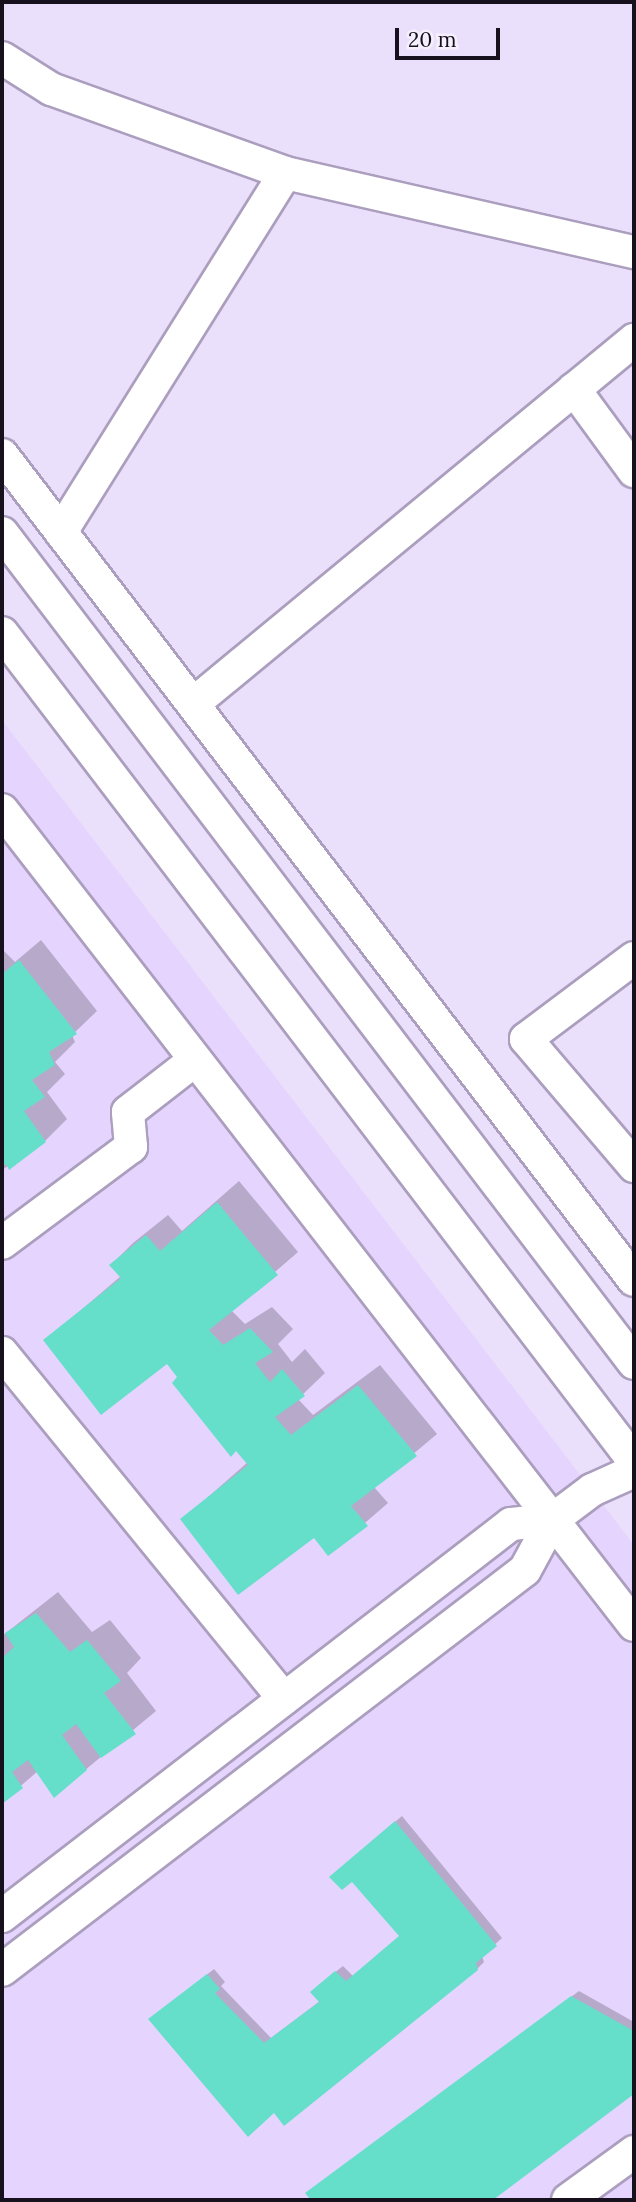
<!DOCTYPE html>
<html>
<head>
<meta charset="utf-8">
<style>
	body { margin:0 }
	#map { position:relative; width:636px; height:2202px; overflow:hidden; background:#ebe0fb; font-family:Lora,serif }
	div>[style] { position:absolute }
	[style*='--x'] { left:calc(var(--x)*1px); top:calc(var(--y)*1px); width:calc(var(--w)*1px); rotate:calc(var(--a)*1deg) }
	.built>* { inset:0; background:#e5d4fd }
	.shadow>* { inset:0; background:#0003 }
	.building>* { inset:0; background:#65dfca }
	.roads { filter:drop-shadow(2px 0 #ab9ebe) drop-shadow(-2px 0 #ab9ebe) drop-shadow(0 2px #ab9ebe) drop-shadow(0 -2px #ab9ebe) }
	.minor>* { height:32px; margin:-16px; padding:0 16px; transform-origin:16px; border-radius:16px; background:#fff }
	span { translate:-50% -50%; white-space:nowrap; text-align:center; line-height:1.15; -webkit-text-stroke:6px #f6f0fe; paint-order:stroke }
	.frame { position:absolute; inset:0; border:4px solid #16111c; pointer-events:none }
	.scale { position:absolute; left:395px; top:28px; width:105px; height:32px; box-sizing:border-box; border:4px solid #16111c; border-top:0; padding-left:9px; font-size:21px; line-height:24px; white-space:nowrap; color:#16111c; -webkit-text-stroke:5px #f6f0fe; paint-order:stroke }
</style>
</head>
<body>
<div id="map">
	<div class="built">
		<i style="clip-path:polygon(2px 720px,634px 1545px,634px 2200px,2px 2200px)"></i>
	</div>
	<div class="shadow">
		<i style="clip-path:polygon(41px 940px,97px 1011px,72px 1035px,75px 1042px,55px 1062px,65px 1074px,47px 1092px,67px 1119px,45px 1141px,2px 1170px,2px 949px,15px 962px)"></i>
		<i style="clip-path:polygon(239px 1181px,298px 1252px,231px 1310px,245px 1324px,272px 1307px,293px 1329px,278px 1344px,292px 1362px,305px 1349px,325px 1373px,298px 1399px,313px 1415px,380px 1365px,437px 1434px,374px 1487px,388px 1503px,329px 1554px,314px 1536px,183px 1519px,248px 1462px,168px 1362px,46px 1340px,121px 1276px,111px 1265px,133px 1243px,168px 1215px,182px 1231px)"></i>
		<i style="clip-path:polygon(58px 1592px,92px 1632px,110px 1620px,141px 1658px,127px 1673px,156px 1711px,54px 1796px,38px 1771px,2px 1802px,2px 1636px)"></i>
		<i style="clip-path:polygon(402px 1816px,502px 1938px,482px 1956px,484px 1962px,477px 1969px,274px 2110px,150px 2019px,214px 1969px,225px 1982px,221px 1986px,271px 2038px,320px 2001px,319px 1985px,343px 1966px,353px 1976px,401px 1935px,352px 1880px,337px 1871px)"></i>
		<i style="clip-path:polygon(579px 1991px,634px 2022px,634px 2091px,490px 2200px,314px 2200px,308px 2193px)"></i>
	</div>
	<div class="building">
		<i style="clip-path:polygon(19px 960px,77px 1034px,49px 1052px,55px 1065px,32px 1080px,45px 1097px,24px 1111px,46px 1142px,9px 1170px,6px 1164px,2px 1167px,2px 974px)"></i>
		<i style="clip-path:polygon(217px 1202px,278px 1275px,209px 1330px,223px 1345px,250px 1328px,273px 1352px,255px 1363px,270px 1382px,282px 1369px,305px 1396px,275px 1417px,291px 1435px,358px 1385px,417px 1456px,351px 1506px,368px 1526px,328px 1556px,314px 1538px,238px 1595px,180px 1519px,248px 1465px,236px 1451px,231px 1457px,172px 1383px,177px 1377px,167px 1364px,101px 1415px,43px 1340px,121px 1278px,109px 1265px,146px 1235px,160px 1251px)"></i>
		<i style="clip-path:polygon(36px 1613px,70px 1652px,87px 1640px,121px 1681px,104px 1693px,136px 1734px,101px 1758px,76px 1724px,62px 1735px,87px 1770px,54px 1798px,28px 1760px,12px 1772px,23px 1788px,2px 1804px,2px 1658px,14px 1647px,5px 1633px)"></i>
		<i style="clip-path:polygon(395px 1821px,497px 1946px,476px 1963px,478px 1970px,284px 2126px,274px 2113px,248px 2137px,148px 2019px,207px 1974px,220px 1989px,215px 1993px,264px 2043px,319px 2002px,310px 1992px,335px 1971px,346px 1981px,399px 1936px,352px 1882px,342px 1890px,329px 1877px)"></i>
		<i style="clip-path:polygon(571px 1996px,634px 2031px,634px 2094px,493px 2200px,311px 2200px,305px 2193px)"></i>
	</div>
	<div class="roads">
		<div class="minor">
			<i style="--x:2;--y:58;--w:58;--a:32.3"></i>
			<i style="--x:51;--y:89;--w:249;--a:19.7"></i>
			<i style="--x:285;--y:173;--w:358;--a:12.8"></i>
			<i style="--x:574;--y:389;--w:102;--a:53.8"></i>
			<i style="--x:2;--y:455;--w:1039;--a:52.55"></i>
			<i style="--x:61;--y:532;--w:423;--a:-58"></i>
			<i style="--x:2;--y:533;--w:1043;--a:52.71"></i>
			<i style="--x:2;--y:633;--w:1042;--a:52.65"></i>
			<i style="--x:193;--y:704;--w:572;--a:-39.54"></i>
			<i style="--x:2;--y:810;--w:1031;--a:52.21"></i>
			<i style="--x:634;--y:958;--w:135;--a:143.1"></i>
			<i style="--x:526;--y:1039;--w:167;--a:49.6"></i>
			<i style="--x:2;--y:1243;--w:161;--a:-36.7"></i>
			<i style="--x:131;--y:1147;--w:35;--a:-95"></i>
			<i style="--x:128;--y:1112;--w:85;--a:-37.8"></i>
			<i style="--x:2;--y:1353;--w:446;--a:50.8"></i>
			<i style="--x:2;--y:1916;--w:642;--a:-37.6"></i>
			<i style="--x:511;--y:1524;--w:41;--a:-5.6"></i>
			<i style="--x:2;--y:1970;--w:658;--a:-37.41"></i>
			<i style="--x:525;--y:1570;--w:57;--a:-61.6"></i>
			<i style="--x:552;--y:1520;--w:50;--a:-36.9"></i>
			<i style="--x:592;--y:1490;--w:46;--a:-24.3"></i>
			<i style="--x:568;--y:2200;--w:82;--a:-36"></i>
		</div>
	</div>
	<div class="frame"></div>
	<div class="scale">20 m</div>
</div>
</body>
</html>
